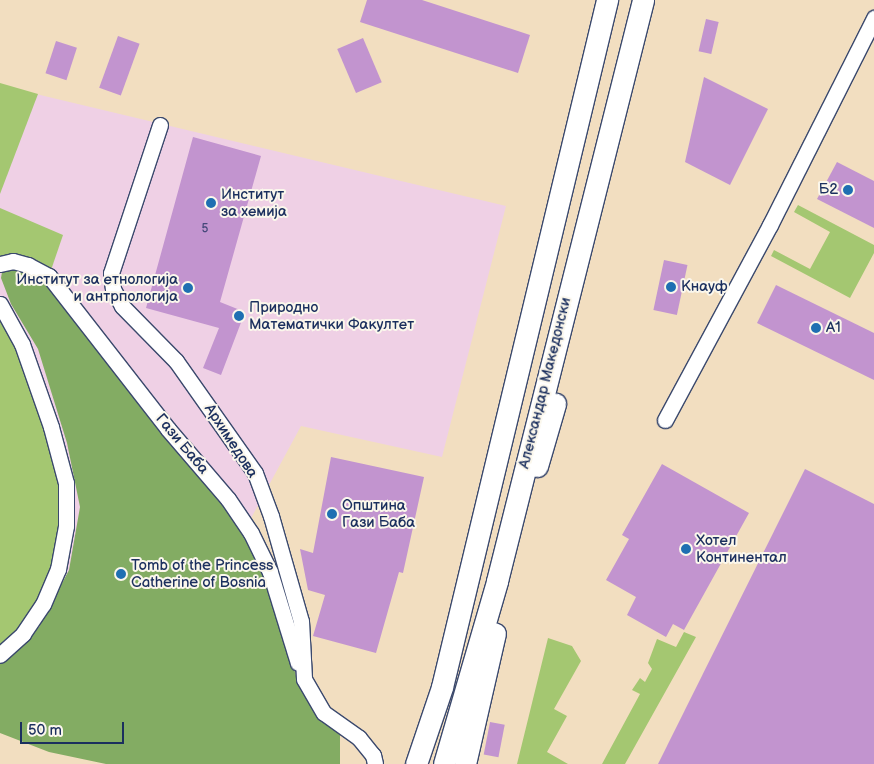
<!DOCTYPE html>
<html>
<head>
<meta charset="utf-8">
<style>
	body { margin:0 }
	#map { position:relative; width:874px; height:764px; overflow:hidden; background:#f2dec0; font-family:"Balsamiq Sans",sans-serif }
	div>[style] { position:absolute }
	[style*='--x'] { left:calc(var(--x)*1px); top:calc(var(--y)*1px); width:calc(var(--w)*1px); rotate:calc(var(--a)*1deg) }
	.built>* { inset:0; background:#efd0e5 }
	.green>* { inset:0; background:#a4c771 }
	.forest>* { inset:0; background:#83ac63 }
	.building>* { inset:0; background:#c294cf; transform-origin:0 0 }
	.roads { filter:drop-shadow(1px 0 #3b496d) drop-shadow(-1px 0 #3b496d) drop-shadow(0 1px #3b496d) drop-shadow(0 -1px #3b496d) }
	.street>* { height:15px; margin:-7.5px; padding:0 7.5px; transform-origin:7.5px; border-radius:7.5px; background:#fff }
	.secondary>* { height:21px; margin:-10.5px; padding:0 10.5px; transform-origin:10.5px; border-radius:10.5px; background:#fff }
	.dots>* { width:14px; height:14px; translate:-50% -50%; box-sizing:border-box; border:2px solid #fbf7ec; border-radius:50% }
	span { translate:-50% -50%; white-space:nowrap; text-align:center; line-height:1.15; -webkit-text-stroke:4px #fbf7ec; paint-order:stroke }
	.number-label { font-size:12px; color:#45487a }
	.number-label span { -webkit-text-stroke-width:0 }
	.poi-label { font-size:15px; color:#1b2f5e }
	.right { translate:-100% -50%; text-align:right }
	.left { translate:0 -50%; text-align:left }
	.street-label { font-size:15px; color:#1b2f5e }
	.scale { position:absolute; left:20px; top:722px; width:104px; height:22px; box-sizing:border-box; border:2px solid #1b2f5e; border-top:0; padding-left:6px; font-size:15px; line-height:18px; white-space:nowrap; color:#1b2f5e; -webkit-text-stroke:4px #fbf7ec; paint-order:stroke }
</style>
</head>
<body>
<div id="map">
	<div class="built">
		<i style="clip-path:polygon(15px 89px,506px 206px,442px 457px,301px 426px,179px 651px,0 681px,0 122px)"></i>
	</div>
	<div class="green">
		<i style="clip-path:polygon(0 83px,38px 94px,0 194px)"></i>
		<i style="clip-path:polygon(798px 205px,874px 245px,874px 253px,850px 298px,771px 256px,774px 250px,810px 269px,830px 232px,794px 212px)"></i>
		<i style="clip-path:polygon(0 208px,63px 235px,49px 276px,0 264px)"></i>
		<i style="clip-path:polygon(0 304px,51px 427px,65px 529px,41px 604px,0 651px)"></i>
		<i style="clip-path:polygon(684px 632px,696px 637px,625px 764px,602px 764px,640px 694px,632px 690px,640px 678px,645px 682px,652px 669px,648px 663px,657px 639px,676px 647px)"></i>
		<i style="clip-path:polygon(548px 638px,572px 646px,581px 661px,554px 709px,567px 716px,547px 752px,568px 764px,517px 764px)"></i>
	</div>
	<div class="forest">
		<i style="clip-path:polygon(9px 267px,43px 278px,231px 512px,255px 551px,285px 635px,296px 676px,311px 703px,340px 734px,340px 764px,106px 764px,49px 752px,0 733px,0 662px,39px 627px,69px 570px,80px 507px,67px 443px,38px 349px,11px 304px,1px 278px,2px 272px)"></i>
	</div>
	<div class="building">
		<i style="clip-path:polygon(367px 0,422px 0,530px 35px,518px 73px,360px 22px)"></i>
		<i style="left:706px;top:19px;width:13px;height:33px;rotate:13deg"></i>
		<i style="left:118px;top:36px;width:23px;height:55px;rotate:20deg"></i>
		<i style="left:363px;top:38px;width:48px;height:28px;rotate:67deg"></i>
		<i style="left:56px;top:41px;width:22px;height:34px;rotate:18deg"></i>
		<i style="clip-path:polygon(704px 77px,768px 109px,730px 185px,685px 162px)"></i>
		<i style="clip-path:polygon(193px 137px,261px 156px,220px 302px,245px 312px,221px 375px,203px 368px,219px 328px,146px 308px)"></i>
		<i style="clip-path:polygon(837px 162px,874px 181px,874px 228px,817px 199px)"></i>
		<i style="left:664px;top:260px;width:24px;height:51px;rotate:12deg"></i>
		<i style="clip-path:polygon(776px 285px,874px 333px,874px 380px,757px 323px)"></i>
		<i style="clip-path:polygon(331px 457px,424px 477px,403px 573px,399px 572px,376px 653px,313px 636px,325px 595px,308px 590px,300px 549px,313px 553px)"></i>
		<i style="clip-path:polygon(662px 464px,749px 513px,684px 630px,673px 624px,666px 637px,627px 615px,636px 597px,606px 580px,629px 539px,622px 535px)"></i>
		<i style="clip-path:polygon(805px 469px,874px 504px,874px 764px,658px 764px)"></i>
		<i style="left:490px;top:722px;width:15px;height:33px;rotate:11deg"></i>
	</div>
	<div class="roads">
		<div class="street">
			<i style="--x:160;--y:125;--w:156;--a:108.3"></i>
			<i style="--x:111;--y:273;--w:16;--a:83"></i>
			<i style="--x:113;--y:289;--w:19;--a:62"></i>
			<i style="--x:122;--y:306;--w:77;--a:45.5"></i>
			<i style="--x:176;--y:361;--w:137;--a:54.8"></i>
			<i style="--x:255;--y:473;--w:46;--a:69.6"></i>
			<i style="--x:271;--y:516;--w:109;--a:74.1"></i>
			<i style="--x:301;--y:621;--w:58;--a:87"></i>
			<i style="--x:304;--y:679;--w:39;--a:60"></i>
			<i style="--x:324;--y:713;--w:43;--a:35.5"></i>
			<i style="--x:359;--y:738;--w:22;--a:51"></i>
			<i style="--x:373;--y:755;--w:9;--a:77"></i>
			<i style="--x:0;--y:264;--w:13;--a:-13"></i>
			<i style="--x:13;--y:261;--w:16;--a:15"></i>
			<i style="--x:28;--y:265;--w:24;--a:28"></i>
			<i style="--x:49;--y:276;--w:194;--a:52.1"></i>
			<i style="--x:168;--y:429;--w:92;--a:49.4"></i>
			<i style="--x:228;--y:499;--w:41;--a:55.9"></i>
			<i style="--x:251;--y:533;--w:43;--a:64"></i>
			<i style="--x:270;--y:572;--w:95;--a:72.9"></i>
			<i style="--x:0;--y:304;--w:46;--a:61.2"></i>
			<i style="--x:22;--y:344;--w:88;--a:70.7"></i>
			<i style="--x:51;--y:427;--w:58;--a:75"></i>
			<i style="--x:66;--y:483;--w:43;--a:90"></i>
			<i style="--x:66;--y:526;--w:44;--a:100.5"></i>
			<i style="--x:58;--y:569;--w:38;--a:113"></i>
			<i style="--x:43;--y:604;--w:36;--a:124"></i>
			<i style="--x:23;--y:634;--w:31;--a:138"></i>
			<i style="--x:665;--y:420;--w:221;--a:-61.7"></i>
			<i style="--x:770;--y:225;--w:232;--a:-63.3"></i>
		</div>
		<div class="secondary">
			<i style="--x:537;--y:466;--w:65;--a:-73.8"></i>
			<i style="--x:416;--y:764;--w:81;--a:-71.3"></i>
			<i style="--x:442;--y:687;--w:707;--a:-76.49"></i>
			<i style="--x:444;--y:764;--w:191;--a:-73.8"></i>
			<i style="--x:497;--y:581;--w:599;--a:-75.89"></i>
			<i style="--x:465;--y:764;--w:134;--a:-77.1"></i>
		</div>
	</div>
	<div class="dots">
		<i style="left:848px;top:190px;background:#1f6fb2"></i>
		<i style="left:211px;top:203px;background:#1f6fb2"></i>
		<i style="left:671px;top:287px;background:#1f6fb2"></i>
		<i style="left:188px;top:288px;background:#1f6fb2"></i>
		<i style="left:239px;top:316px;background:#1f6fb2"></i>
		<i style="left:816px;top:328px;background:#1f6fb2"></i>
		<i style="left:332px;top:514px;background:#1f6fb2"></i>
		<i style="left:686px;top:549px;background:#1f6fb2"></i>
		<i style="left:121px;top:574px;background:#1f6fb2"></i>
	</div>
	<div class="number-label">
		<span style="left:205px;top:229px">5</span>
	</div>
	<div class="poi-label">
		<span class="right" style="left:838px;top:190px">Б2</span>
		<span class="left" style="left:221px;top:203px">Институт<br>за хемија</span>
		<span class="right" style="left:178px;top:288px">Институт за етнологија<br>и антрпологија</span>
		<span class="left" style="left:681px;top:287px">Кнауф</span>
		<span class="left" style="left:249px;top:316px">Природно<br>Математички Факултет</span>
		<span class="left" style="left:826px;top:328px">А1</span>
		<span class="left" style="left:342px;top:514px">Општина<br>Гази Баба</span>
		<span class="left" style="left:696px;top:549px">Хотел<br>Континентал</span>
		<span class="left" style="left:131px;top:574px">Tomb of the Princess<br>Catherine of Bosnia</span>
	</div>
	<div class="street-label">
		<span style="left:545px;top:383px;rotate:-76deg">Александар Македонски</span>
		<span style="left:231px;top:441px;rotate:57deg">Архимедова</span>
		<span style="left:182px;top:444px;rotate:50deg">Гази Баба</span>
	</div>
	<div class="scale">50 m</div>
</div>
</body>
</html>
